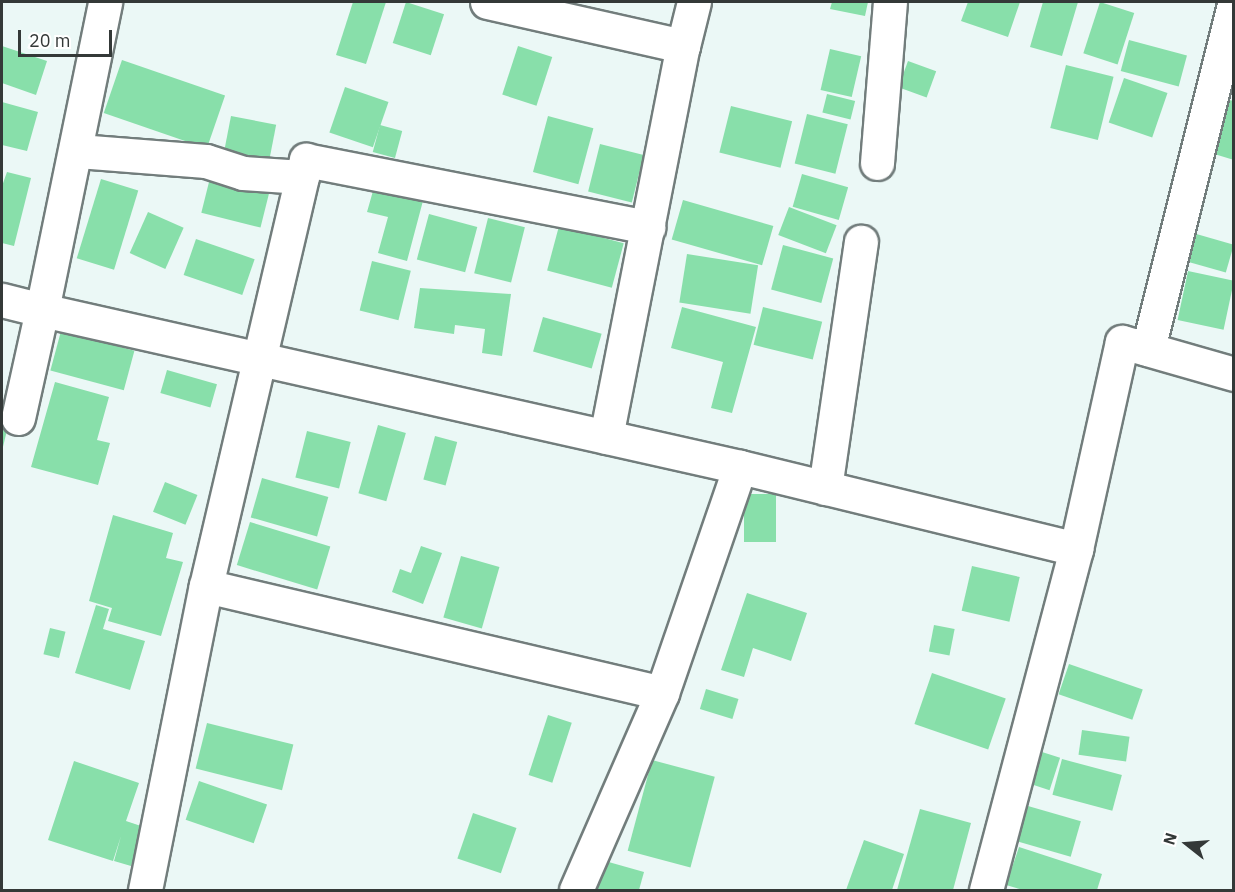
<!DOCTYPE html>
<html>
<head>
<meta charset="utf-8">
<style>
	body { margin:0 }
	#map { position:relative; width:1235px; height:892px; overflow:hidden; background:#ebf8f6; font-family:"IBM Plex Sans",sans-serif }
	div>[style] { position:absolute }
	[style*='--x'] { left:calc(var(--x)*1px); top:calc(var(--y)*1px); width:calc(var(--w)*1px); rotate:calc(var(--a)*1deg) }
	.building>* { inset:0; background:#88dfaa; transform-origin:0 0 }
	.roads { filter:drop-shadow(2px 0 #727d7c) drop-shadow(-2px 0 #727d7c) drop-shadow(0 2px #727d7c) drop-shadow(0 -2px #727d7c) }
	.minor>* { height:33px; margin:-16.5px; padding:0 16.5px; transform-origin:16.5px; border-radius:16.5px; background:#fff }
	span { translate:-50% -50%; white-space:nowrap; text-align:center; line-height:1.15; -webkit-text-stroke:6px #fff; paint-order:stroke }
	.frame { position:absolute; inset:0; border:3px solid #343938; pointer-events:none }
	.north { position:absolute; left:1157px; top:814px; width:60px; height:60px; -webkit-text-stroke:4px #fff; paint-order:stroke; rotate:287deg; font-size:16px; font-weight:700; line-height:24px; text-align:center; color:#343938 }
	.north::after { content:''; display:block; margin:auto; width:21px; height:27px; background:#343938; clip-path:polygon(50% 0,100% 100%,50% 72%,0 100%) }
	.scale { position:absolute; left:18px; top:30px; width:94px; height:27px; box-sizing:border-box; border:3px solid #343938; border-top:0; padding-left:8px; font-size:18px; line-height:21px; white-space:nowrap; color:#343938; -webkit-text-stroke:4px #fff; paint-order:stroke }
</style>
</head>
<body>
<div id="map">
	<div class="building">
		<i style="clip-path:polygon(353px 2px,386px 2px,366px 64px,336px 55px)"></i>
		<i style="left:406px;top:2px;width:40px;height:43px;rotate:18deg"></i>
		<i style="clip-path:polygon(832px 2px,868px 2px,865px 16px,830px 9px)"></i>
		<i style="clip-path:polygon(968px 2px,1020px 2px,1008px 37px,961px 21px)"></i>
		<i style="clip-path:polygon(1043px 2px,1078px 2px,1062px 56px,1030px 47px)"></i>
		<i style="left:1100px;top:2px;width:36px;height:54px;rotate:18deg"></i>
		<i style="left:1129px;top:40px;width:60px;height:32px;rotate:15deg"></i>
		<i style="clip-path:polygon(2px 46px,47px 61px,36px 95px,2px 83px)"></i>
		<i style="left:518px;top:46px;width:36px;height:51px;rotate:18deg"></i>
		<i style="left:830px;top:49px;width:32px;height:42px;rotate:13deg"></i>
		<i style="left:122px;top:60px;width:109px;height:56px;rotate:19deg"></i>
		<i style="left:908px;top:61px;width:30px;height:28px;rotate:20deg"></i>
		<i style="left:1066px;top:65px;width:49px;height:65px;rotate:14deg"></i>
		<i style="left:1124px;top:78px;width:46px;height:47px;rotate:19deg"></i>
		<i style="left:345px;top:87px;width:46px;height:48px;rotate:19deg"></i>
		<i style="left:827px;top:94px;width:29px;height:19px;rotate:14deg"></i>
		<i style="clip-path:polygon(1229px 100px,1234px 101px,1234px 160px,1211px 153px)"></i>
		<i style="clip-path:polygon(2px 102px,38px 112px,27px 151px,2px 145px)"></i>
		<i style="left:731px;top:106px;width:63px;height:48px;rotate:14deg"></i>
		<i style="left:807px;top:114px;width:42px;height:51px;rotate:14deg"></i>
		<i style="left:231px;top:116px;width:46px;height:44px;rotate:11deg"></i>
		<i style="left:548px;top:116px;width:47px;height:58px;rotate:15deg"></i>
		<i style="left:380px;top:125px;width:23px;height:28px;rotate:15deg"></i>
		<i style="left:600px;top:144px;width:45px;height:49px;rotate:14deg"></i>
		<i style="clip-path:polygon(7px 172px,31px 178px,14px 246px,2px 243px,2px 186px)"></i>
		<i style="left:211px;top:174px;width:61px;height:40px;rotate:14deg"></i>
		<i style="left:802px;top:174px;width:48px;height:34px;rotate:16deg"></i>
		<i style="left:101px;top:179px;width:39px;height:83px;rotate:17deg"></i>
		<i style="clip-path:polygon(375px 184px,424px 197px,407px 261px,378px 253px,388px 217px,367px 212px)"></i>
		<i style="left:683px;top:200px;width:94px;height:41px;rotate:16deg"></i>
		<i style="left:789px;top:207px;width:51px;height:30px;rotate:21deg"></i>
		<i style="left:148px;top:212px;width:39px;height:45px;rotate:24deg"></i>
		<i style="left:429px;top:214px;width:50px;height:47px;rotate:15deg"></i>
		<i style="left:488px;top:218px;width:38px;height:57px;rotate:14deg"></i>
		<i style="left:559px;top:226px;width:67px;height:46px;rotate:15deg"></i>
		<i style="left:1179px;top:229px;width:57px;height:29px;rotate:16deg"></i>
		<i style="left:196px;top:239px;width:62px;height:38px;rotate:19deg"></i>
		<i style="left:783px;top:245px;width:52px;height:46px;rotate:15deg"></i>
		<i style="left:687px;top:254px;width:72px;height:49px;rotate:9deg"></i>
		<i style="left:372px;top:261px;width:40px;height:51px;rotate:14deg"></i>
		<i style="left:1188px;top:271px;width:47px;height:50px;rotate:12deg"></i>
		<i style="clip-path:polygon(420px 288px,511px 294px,502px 356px,482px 353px,485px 329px,455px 325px,454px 334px,414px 328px)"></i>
		<i style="clip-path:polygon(682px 307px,756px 327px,732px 413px,711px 408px,723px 362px,671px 348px)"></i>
		<i style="left:763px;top:307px;width:61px;height:39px;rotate:14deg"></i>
		<i style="left:543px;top:317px;width:61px;height:36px;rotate:16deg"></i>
		<i style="left:61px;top:331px;width:76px;height:41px;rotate:15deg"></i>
		<i style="left:167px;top:370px;width:52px;height:24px;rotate:16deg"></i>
		<i style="clip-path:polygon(55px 382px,109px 397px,97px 440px,110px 443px,98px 485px,31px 467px)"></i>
		<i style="clip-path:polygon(2px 421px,9px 422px,2px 451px)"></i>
		<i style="left:378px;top:425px;width:29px;height:71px;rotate:16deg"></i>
		<i style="left:307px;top:431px;width:45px;height:48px;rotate:14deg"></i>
		<i style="left:435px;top:436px;width:23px;height:45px;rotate:15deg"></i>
		<i style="left:262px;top:478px;width:69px;height:41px;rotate:16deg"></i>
		<i style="left:165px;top:482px;width:35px;height:32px;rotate:22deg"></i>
		<i style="left:744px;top:494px;width:32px;height:48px"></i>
		<i style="clip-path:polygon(113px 515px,173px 533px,166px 558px,183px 562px,161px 636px,108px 621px,112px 608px,89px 601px)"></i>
		<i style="left:250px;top:522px;width:84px;height:45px;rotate:17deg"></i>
		<i style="clip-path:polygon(421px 546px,442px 553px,423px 604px,392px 592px,400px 569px,411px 573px)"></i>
		<i style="left:461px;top:556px;width:40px;height:64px;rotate:16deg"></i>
		<i style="left:972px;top:566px;width:49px;height:46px;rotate:13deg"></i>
		<i style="clip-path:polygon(747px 593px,807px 613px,791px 661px,753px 648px,744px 677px,721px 670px)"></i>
		<i style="clip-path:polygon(96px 605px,109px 609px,103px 629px,145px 641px,130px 690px,75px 673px)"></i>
		<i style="left:934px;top:625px;width:21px;height:27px;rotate:11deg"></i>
		<i style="left:50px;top:628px;width:16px;height:27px;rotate:14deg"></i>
		<i style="left:1069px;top:664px;width:78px;height:32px;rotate:19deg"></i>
		<i style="left:932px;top:673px;width:78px;height:54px;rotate:19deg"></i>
		<i style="left:706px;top:689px;width:34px;height:21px;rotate:17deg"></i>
		<i style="left:548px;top:715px;width:25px;height:63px;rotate:18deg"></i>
		<i style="left:207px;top:723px;width:89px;height:47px;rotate:14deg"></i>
		<i style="left:1082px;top:730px;width:48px;height:25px;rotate:8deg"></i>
		<i style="left:1042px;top:752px;width:19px;height:34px;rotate:18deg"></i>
		<i style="left:1062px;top:759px;width:62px;height:37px;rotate:15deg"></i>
		<i style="left:652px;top:760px;width:65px;height:94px;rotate:15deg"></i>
		<i style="clip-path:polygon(74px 761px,139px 783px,126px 821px,144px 827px,131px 866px,114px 861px,121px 836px,113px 861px,48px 840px)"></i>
		<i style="left:199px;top:781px;width:72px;height:41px;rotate:19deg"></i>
		<i style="left:1028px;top:806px;width:55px;height:37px;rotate:16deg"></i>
		<i style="clip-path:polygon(920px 809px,971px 823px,953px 890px,897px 890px)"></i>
		<i style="left:473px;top:813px;width:46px;height:48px;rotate:19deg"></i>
		<i style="clip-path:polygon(864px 840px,904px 854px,892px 890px,846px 890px)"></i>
		<i style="clip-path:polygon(1019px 847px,1102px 874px,1097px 890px,1023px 890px,1006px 885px)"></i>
		<i style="clip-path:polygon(598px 859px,644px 872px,639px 890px,590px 890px)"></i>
	</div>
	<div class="roads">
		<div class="minor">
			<i style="--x:487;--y:2;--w:201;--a:12.7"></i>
			<i style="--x:683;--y:46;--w:45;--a:-76"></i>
			<i style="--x:78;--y:151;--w:128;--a:4.5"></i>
			<i style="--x:206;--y:161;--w:39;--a:18"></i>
			<i style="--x:243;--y:173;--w:59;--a:3.9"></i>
			<i style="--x:877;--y:163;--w:162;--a:-85.4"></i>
			<i style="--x:2;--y:300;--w:41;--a:14"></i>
			<i style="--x:42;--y:310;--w:314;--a:-78.4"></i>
			<i style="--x:1148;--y:349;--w:355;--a:-76"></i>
			<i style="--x:18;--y:418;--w:111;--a:-77.5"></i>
			<i style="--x:42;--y:310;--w:715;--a:12.68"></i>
			<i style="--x:740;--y:467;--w:346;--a:13.7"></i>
			<i style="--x:606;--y:437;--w:399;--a:-78.9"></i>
			<i style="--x:825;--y:488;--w:249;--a:-81.7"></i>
			<i style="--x:206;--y:586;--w:468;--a:13.2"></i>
			<i style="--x:145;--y:890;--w:310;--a:-78.7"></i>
			<i style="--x:206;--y:586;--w:438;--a:-76.8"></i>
			<i style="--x:306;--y:160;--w:349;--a:11.1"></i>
			<i style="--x:576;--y:890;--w:215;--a:-66.4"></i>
			<i style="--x:662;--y:693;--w:239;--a:-71"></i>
			<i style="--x:986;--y:890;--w:353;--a:-75.2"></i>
			<i style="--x:1076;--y:549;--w:212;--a:-77.5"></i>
			<i style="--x:1122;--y:342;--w:116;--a:15.9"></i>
		</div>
	</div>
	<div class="frame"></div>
	<div class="north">N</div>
	<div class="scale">20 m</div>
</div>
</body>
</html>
